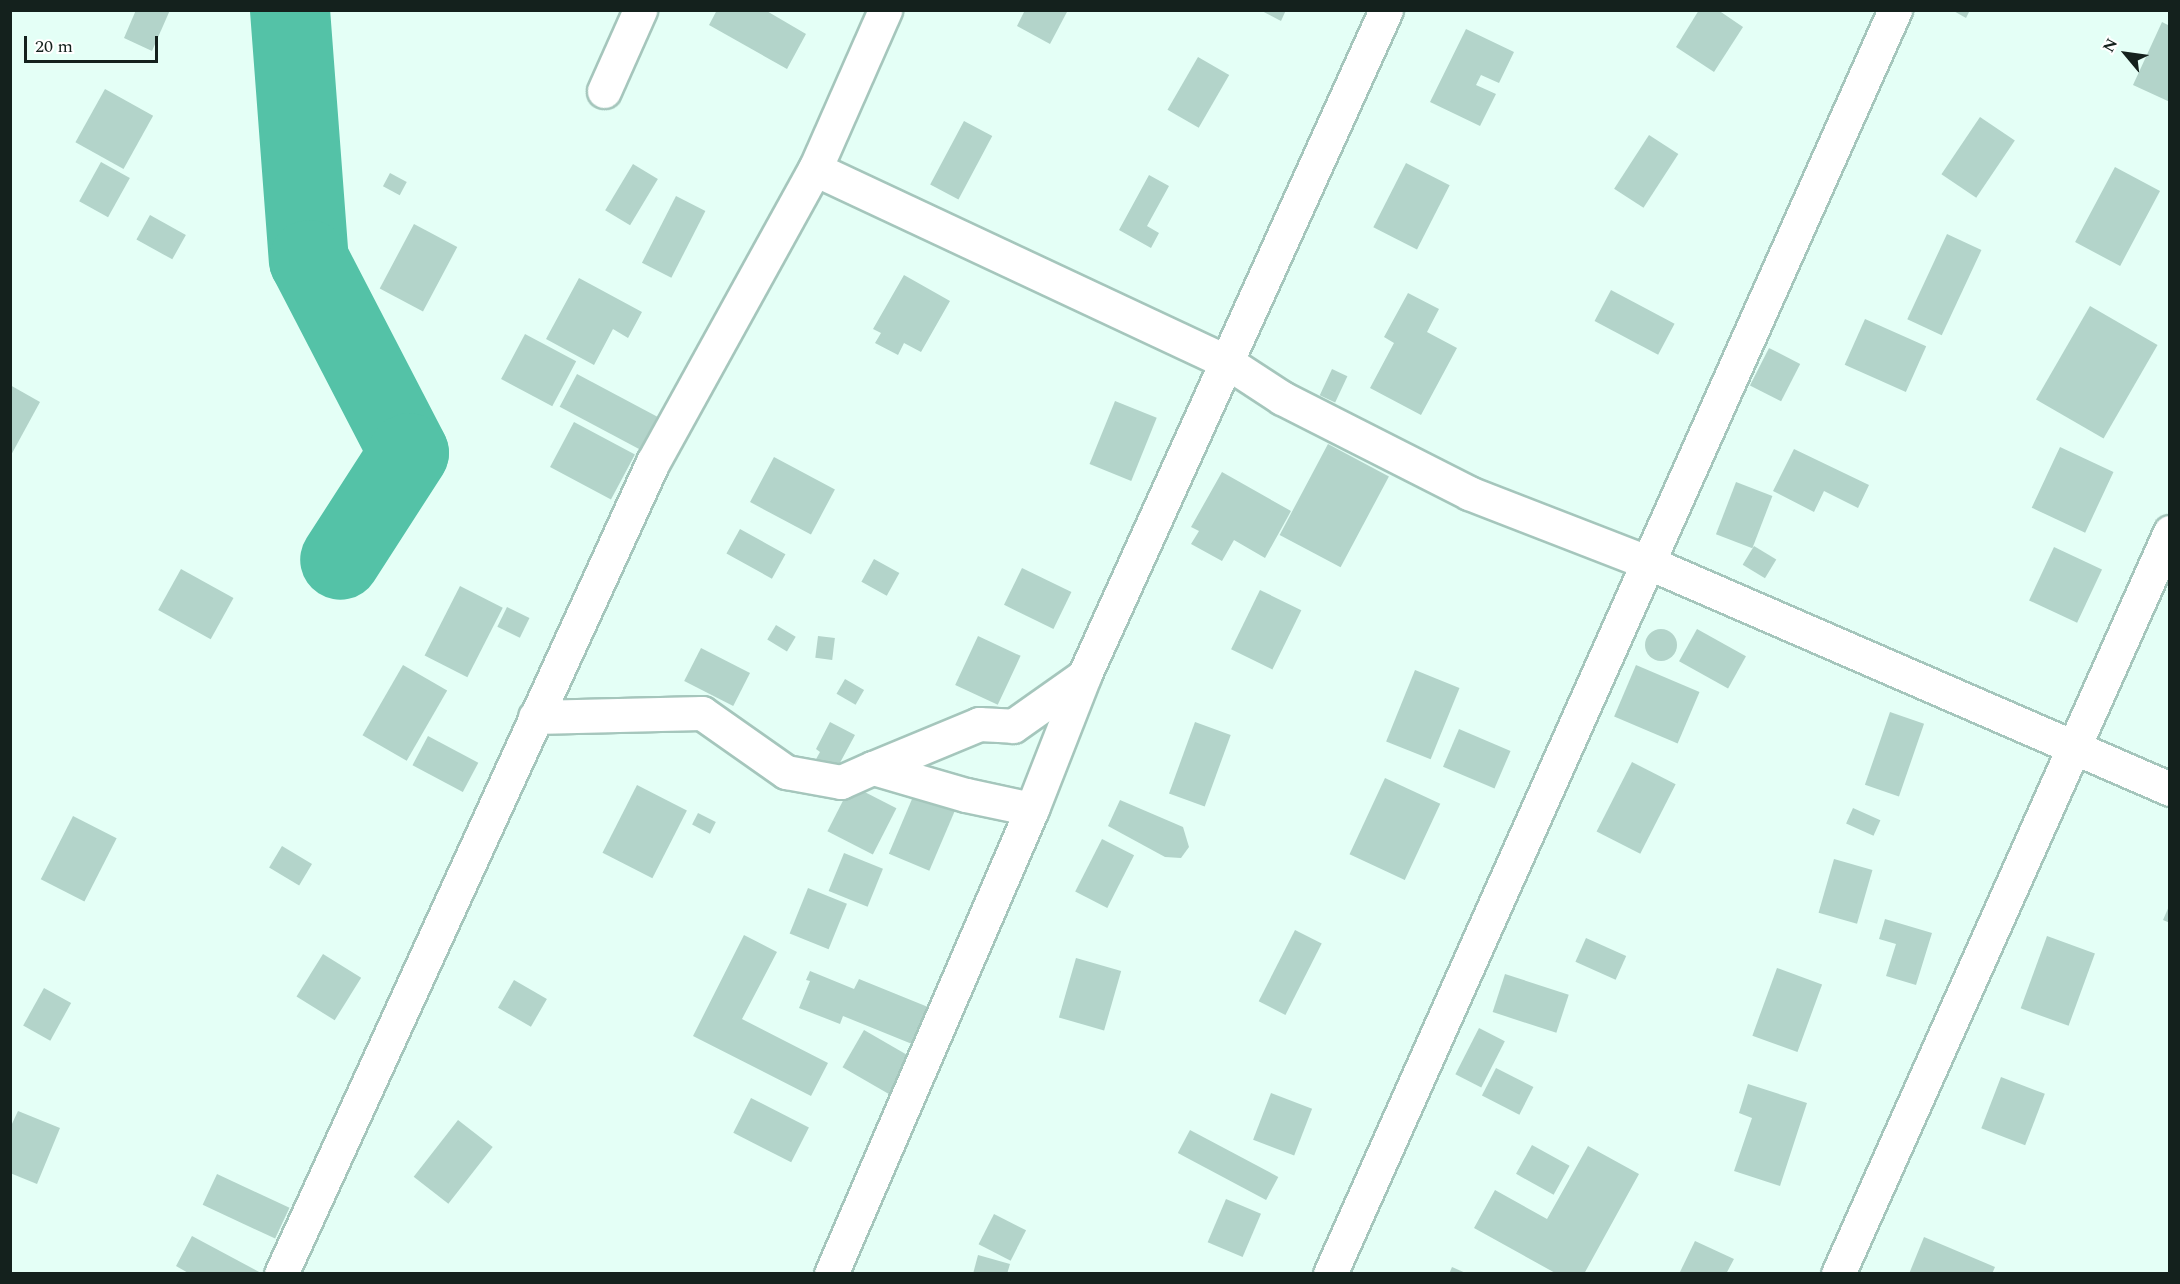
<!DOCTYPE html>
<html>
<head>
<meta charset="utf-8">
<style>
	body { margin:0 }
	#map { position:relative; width:2180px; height:1284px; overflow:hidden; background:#e4fff6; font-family:Spectral,serif }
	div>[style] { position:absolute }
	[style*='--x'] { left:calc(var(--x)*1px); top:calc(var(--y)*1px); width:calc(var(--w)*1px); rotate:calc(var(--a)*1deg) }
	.river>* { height:80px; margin:-40px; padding:0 40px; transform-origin:40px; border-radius:40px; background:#54c2a7 }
	.building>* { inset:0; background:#b3d4ca; transform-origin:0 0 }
	.round { border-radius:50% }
	.roads { filter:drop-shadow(2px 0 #a5c6bc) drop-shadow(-2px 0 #a5c6bc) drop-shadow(0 2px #a5c6bc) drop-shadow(0 -2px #a5c6bc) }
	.street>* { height:33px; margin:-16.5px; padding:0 16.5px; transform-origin:16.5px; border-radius:16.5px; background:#fff }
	span { translate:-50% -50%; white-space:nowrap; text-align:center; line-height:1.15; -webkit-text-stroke:4.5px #fff; paint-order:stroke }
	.frame { position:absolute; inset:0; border:12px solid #14211d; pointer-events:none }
	.north { position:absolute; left:2096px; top:24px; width:60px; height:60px; -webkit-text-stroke:4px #fff; paint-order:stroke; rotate:299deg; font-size:16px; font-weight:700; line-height:24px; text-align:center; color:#14211d }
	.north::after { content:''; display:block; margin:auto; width:21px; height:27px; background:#14211d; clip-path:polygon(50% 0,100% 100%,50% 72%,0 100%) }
	.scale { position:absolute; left:24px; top:36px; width:134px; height:27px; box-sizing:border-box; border:3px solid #14211d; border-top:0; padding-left:8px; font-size:18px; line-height:21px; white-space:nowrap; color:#14211d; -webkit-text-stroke:4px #fff; paint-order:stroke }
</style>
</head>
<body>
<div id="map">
	<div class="river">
		<i style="--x:290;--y:10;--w:251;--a:85.7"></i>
		<i style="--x:309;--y:260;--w:217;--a:62.6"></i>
		<i style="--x:409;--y:453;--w:127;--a:122.8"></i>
	</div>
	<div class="building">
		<i style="clip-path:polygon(136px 10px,170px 10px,152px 51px,124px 38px)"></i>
		<i style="clip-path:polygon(717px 10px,765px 10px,806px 34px,787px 69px,709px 25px)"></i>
		<i style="clip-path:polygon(1025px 10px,1068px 10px,1050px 44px,1017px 26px)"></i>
		<i style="clip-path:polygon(1260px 10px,1286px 10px,1281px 21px)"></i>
		<i style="clip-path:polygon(1699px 10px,1718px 10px,1743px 27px,1714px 72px,1676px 47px)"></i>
		<i style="clip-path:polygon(1952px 10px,1970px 10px,1966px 18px)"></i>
		<i style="clip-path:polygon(2162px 22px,2170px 26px,2170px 102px,2133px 85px)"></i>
		<i style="clip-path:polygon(1466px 29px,1514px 52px,1499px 83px,1481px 75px,1476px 85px,1496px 94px,1480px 126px,1430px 102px)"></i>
		<i style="left:1198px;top:57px;width:36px;height:61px;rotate:30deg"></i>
		<i style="left:105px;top:89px;width:55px;height:61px;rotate:29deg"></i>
		<i style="left:1980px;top:117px;width:42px;height:69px;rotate:34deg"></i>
		<i style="left:964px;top:121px;width:32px;height:72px;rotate:28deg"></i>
		<i style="left:1649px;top:135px;width:35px;height:64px;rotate:33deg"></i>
		<i style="left:101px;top:162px;width:33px;height:45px;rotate:29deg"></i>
		<i style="left:1406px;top:163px;width:49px;height:72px;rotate:27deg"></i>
		<i style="left:633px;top:164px;width:29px;height:54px;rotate:31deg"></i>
		<i style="left:2115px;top:167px;width:51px;height:85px;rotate:28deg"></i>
		<i style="left:390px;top:173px;width:19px;height:15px;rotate:28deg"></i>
		<i style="clip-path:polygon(1149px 175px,1169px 186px,1147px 226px,1159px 233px,1151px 248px,1119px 230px)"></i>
		<i style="left:676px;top:196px;width:33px;height:75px;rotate:27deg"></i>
		<i style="left:150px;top:215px;width:41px;height:28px;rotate:29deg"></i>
		<i style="left:414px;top:224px;width:49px;height:73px;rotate:28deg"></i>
		<i style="left:1947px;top:234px;width:38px;height:94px;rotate:25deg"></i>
		<i style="clip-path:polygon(904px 275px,950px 301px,921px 352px,904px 343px,898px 355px,875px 343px,881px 333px,873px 329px)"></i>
		<i style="clip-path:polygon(579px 278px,642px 312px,628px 338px,613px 329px,594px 365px,546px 339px)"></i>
		<i style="left:1611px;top:290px;width:72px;height:35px;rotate:28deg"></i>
		<i style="clip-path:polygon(1408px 293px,1439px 309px,1427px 332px,1457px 348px,1421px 415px,1370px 388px,1394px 343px,1384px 337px)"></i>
		<i style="left:2090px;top:306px;width:78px;height:108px;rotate:30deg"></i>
		<i style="left:1865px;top:319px;width:67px;height:50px;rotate:24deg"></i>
		<i style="left:525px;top:334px;width:58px;height:51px;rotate:28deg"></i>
		<i style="left:1769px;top:348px;width:35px;height:42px;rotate:27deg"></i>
		<i style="left:1332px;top:369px;width:17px;height:29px;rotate:25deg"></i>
		<i style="left:577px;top:374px;width:91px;height:37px;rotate:28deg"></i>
		<i style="clip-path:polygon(10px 385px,40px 402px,10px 457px)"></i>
		<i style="left:1115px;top:401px;width:45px;height:68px;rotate:22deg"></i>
		<i style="left:574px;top:422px;width:69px;height:51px;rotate:28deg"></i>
		<i style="left:1328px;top:444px;width:69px;height:103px;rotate:28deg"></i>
		<i style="left:2060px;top:447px;width:59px;height:67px;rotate:25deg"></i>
		<i style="clip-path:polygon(1794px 449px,1869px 485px,1858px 508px,1824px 491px,1814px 512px,1773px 491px)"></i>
		<i style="left:774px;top:457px;width:69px;height:51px;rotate:28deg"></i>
		<i style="clip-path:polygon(1222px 472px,1291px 511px,1265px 558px,1234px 540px,1222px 561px,1191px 544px,1199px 531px,1191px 527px)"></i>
		<i style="left:1736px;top:482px;width:39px;height:56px;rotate:21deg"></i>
		<i style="left:740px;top:529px;width:52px;height:28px;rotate:29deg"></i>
		<i style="left:1754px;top:546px;width:26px;height:22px;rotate:31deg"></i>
		<i style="left:2054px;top:547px;width:53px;height:59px;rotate:25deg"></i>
		<i style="left:874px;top:559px;width:29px;height:26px;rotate:29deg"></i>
		<i style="left:1022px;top:568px;width:55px;height:41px;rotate:26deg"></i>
		<i style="left:181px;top:569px;width:60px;height:47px;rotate:29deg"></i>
		<i style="left:460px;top:586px;width:48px;height:78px;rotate:27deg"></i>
		<i style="left:1260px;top:590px;width:46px;height:66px;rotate:26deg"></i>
		<i style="left:507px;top:607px;width:25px;height:22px;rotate:26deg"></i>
		<i style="left:776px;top:625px;width:23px;height:17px;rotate:31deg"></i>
		<i class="round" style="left:1645px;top:629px;width:32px;height:32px"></i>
		<i style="left:1697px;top:629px;width:56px;height:37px;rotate:29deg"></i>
		<i style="left:818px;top:636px;width:17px;height:22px;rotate:7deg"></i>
		<i style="left:978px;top:636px;width:47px;height:54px;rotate:25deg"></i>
		<i style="left:701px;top:648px;width:55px;height:37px;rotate:27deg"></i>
		<i style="left:403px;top:665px;width:51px;height:81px;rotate:30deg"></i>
		<i style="left:1636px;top:665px;width:69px;height:56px;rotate:23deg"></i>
		<i style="left:1415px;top:670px;width:48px;height:77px;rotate:22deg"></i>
		<i style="left:845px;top:679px;width:22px;height:17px;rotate:30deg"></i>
		<i style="left:1890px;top:712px;width:36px;height:77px;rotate:19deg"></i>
		<i style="clip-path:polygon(830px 722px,855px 735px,835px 772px,815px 761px,820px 752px,816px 749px)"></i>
		<i style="left:1195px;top:722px;width:38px;height:76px;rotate:20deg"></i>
		<i style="left:1459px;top:729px;width:56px;height:41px;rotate:23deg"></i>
		<i style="left:428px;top:736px;width:57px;height:33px;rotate:28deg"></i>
		<i style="left:1632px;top:762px;width:49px;height:78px;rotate:27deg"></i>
		<i style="left:1385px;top:778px;width:61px;height:84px;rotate:25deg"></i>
		<i style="left:637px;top:785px;width:56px;height:76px;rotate:27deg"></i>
		<i style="left:851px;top:785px;width:51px;height:52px;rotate:27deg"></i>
		<i style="left:915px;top:792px;width:44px;height:67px;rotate:23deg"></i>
		<i style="clip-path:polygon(1120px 800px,1183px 827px,1189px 847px,1181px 858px,1165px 857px,1108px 826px)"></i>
		<i style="left:1853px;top:808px;width:30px;height:17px;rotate:24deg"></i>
		<i style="left:698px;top:813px;width:20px;height:13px;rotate:27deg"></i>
		<i style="left:73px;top:816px;width:49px;height:71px;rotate:27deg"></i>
		<i style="left:1102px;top:839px;width:36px;height:59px;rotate:27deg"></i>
		<i style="left:282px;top:846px;width:35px;height:25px;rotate:31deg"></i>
		<i style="left:844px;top:853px;width:42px;height:41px;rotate:22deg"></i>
		<i style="left:1834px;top:859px;width:40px;height:56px;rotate:16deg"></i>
		<i style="left:808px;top:888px;width:42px;height:49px;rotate:22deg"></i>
		<i style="clip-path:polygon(2170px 904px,2170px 923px,2163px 920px)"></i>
		<i style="clip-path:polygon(1885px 919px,1932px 933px,1916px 985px,1886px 976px,1896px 944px,1879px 939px)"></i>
		<i style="left:1295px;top:930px;width:30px;height:80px;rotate:27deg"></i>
		<i style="clip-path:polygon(744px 935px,777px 952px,742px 1019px,828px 1063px,811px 1096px,693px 1036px)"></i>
		<i style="left:2047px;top:936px;width:51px;height:77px;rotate:20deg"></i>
		<i style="left:1586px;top:938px;width:44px;height:26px;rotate:24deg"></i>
		<i style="left:323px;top:954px;width:45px;height:50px;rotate:32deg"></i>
		<i style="left:1076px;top:958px;width:47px;height:62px;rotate:16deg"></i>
		<i style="left:1777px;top:968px;width:48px;height:72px;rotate:20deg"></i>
		<i style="clip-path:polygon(810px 971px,854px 989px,859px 979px,928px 1007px,912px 1044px,843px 1016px,840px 1024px,799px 1008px,810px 981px,806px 980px)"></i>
		<i style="left:1505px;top:974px;width:67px;height:40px;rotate:18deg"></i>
		<i style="left:514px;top:980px;width:38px;height:32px;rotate:30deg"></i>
		<i style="left:44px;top:988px;width:31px;height:43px;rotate:29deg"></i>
		<i style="left:1479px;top:1028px;width:29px;height:52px;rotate:27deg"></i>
		<i style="left:864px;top:1030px;width:54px;height:43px;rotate:30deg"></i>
		<i style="left:1496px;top:1068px;width:42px;height:31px;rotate:27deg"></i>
		<i style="left:2001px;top:1077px;width:47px;height:55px;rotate:21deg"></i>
		<i style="clip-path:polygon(1748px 1084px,1807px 1103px,1780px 1186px,1734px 1171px,1752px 1118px,1739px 1113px)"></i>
		<i style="left:1271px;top:1093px;width:44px;height:50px;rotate:21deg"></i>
		<i style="left:751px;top:1098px;width:65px;height:39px;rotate:27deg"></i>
		<i style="clip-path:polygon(18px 1111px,60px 1128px,37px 1184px,10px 1173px,10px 1128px)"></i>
		<i style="left:458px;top:1120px;width:44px;height:72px;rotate:38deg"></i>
		<i style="left:1190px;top:1130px;width:100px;height:26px;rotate:28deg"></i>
		<i style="left:1532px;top:1145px;width:43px;height:33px;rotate:29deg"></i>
		<i style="clip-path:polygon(1588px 1146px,1639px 1174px,1584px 1274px,1557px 1274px,1474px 1228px,1495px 1190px,1547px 1219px)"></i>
		<i style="left:217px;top:1174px;width:80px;height:34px;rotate:25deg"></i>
		<i style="left:1226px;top:1199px;width:38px;height:47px;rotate:23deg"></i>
		<i style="left:994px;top:1214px;width:36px;height:34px;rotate:27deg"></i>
		<i style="clip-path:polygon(192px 1236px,263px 1274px,190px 1274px,176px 1266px)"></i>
		<i style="clip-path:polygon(1924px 1237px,1995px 1267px,1992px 1274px,1909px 1274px)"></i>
		<i style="clip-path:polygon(1695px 1241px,1734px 1259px,1726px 1274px,1679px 1274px)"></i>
		<i style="clip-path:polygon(978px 1255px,1010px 1264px,1007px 1274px,973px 1274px)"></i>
		<i style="clip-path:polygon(1452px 1267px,1468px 1274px,1449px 1274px)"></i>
	</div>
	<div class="roads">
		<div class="street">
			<i style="--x:604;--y:91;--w:89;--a:-66"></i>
			<i style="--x:815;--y:169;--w:455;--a:25.1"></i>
			<i style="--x:1227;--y:362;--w:66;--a:33.2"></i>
			<i style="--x:1282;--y:398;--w:210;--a:26.9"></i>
			<i style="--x:1469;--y:493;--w:191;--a:21.2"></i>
			<i style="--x:1647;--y:562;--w:570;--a:23.46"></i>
			<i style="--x:535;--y:717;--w:167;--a:-1.4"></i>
			<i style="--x:702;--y:713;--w:103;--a:35.1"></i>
			<i style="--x:786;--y:772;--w:56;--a:10.3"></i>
			<i style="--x:841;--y:782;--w:35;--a:-24"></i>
			<i style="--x:873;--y:768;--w:97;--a:16.2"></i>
			<i style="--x:966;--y:795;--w:67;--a:12"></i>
			<i style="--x:873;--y:768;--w:115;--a:-22.5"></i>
			<i style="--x:979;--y:724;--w:34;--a:3"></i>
			<i style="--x:1013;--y:726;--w:87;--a:-35.2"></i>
			<i style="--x:281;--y:1274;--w:893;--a:-65.39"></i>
			<i style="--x:653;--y:462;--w:335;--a:-61.1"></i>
			<i style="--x:815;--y:169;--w:174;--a:-66.2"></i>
			<i style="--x:831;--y:1274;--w:507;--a:-66.62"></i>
			<i style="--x:1032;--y:809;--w:143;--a:-68.6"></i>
			<i style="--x:1084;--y:676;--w:731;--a:-65.61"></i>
			<i style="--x:1330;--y:1274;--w:1385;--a:-65.92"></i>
			<i style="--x:1838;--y:1274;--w:813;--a:-65.89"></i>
		</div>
	</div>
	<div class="frame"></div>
	<div class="north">N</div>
	<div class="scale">20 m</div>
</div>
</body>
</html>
